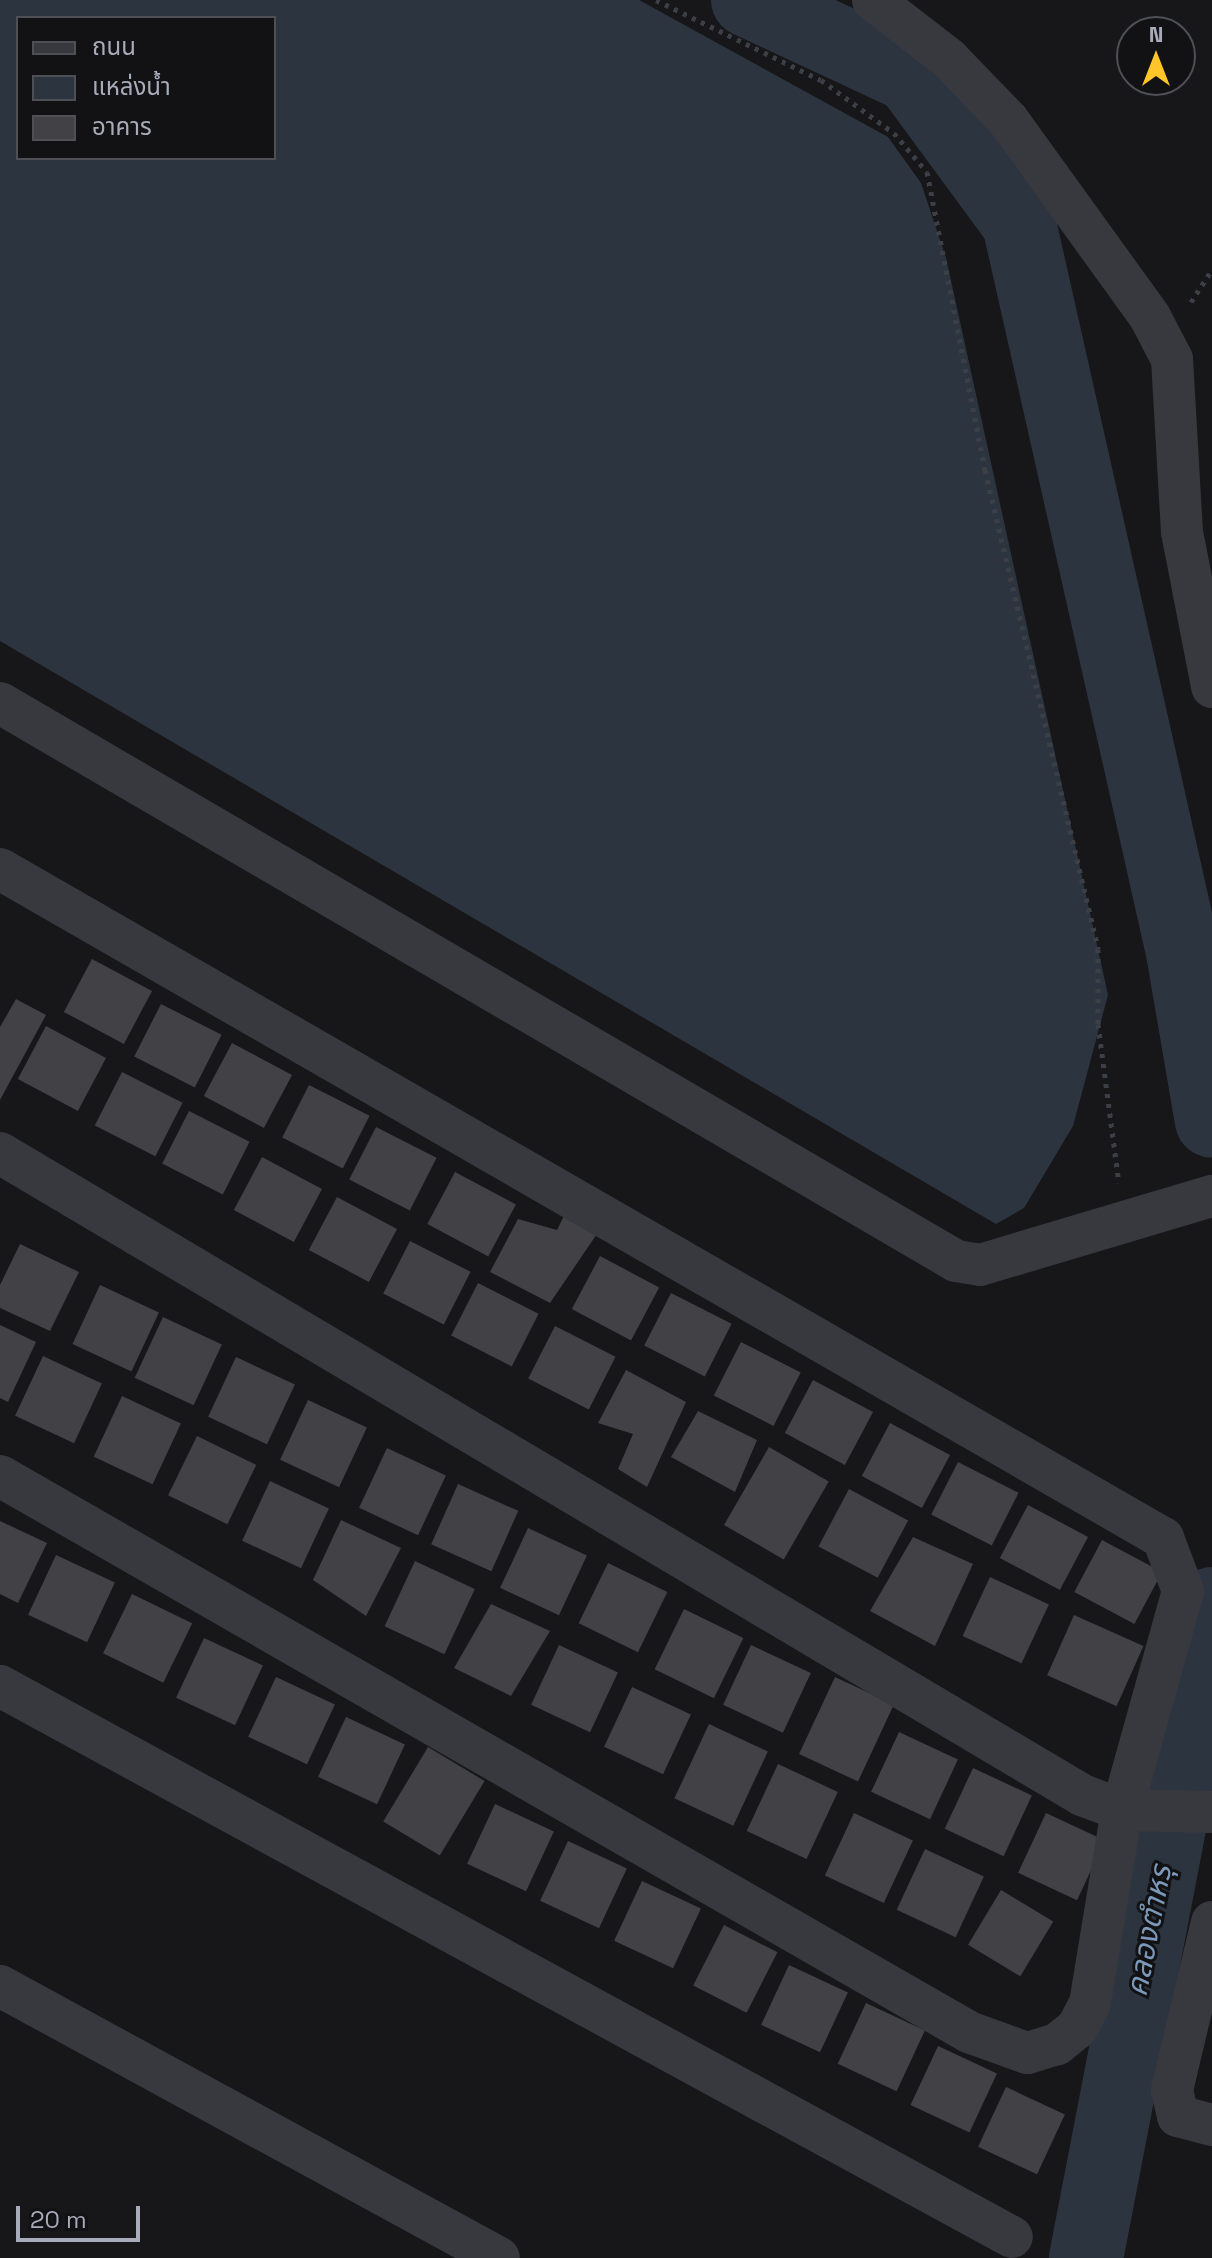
<!DOCTYPE html>
<html>
<head>
<meta charset="utf-8">
<style>
	body { margin:0 }
	#map { position:relative; width:1212px; height:2258px; overflow:hidden; background:#171719; font-family:"Space Grotesk","Noto Sans Thai",sans-serif }
	div>[style] { position:absolute }
	[style*='--x'] { left:calc(var(--x)*1px); top:calc(var(--y)*1px); width:calc(var(--w)*1px); rotate:calc(var(--a)*1deg) }
	.water>* { inset:0; background:#2c353f }
	.river>* { height:74px; margin:-37px; padding:0 37px; transform-origin:37px; border-radius:37px; background:#2c353f }
	.building>* { inset:0; background:#414146; transform-origin:0 0 }
	.path>* { height:5px; margin-top:-2.5px; transform-origin:0; background:repeating-linear-gradient(90deg,#3d3f46 0 4px,transparent 0 10px) }
	.street>* { height:42px; margin:-21px; padding:0 21px; transform-origin:21px; border-radius:21px; background:#38383f }
	span { translate:-50% -50%; white-space:nowrap; text-align:center; line-height:1.15; -webkit-text-stroke:6px #121214; paint-order:stroke }
	.water-label { font-size:30px; color:#7c98b8; font-style:italic }
	.legend { position:absolute; left:16px; top:16px; width:260px; height:144px; box-sizing:border-box; background:#121214; border:2px solid #4e5056; margin:0; padding:10px 14px; list-style:none; font-size:24px; color:#a8acba }
	.legend li { display:flex; align-items:center; gap:16px; height:40px }
	.legend b { width:40px; border:2px solid #4e5056 }
	.north { position:absolute; left:1116px; top:16px; width:80px; height:80px; box-sizing:border-box; background:#121214; border:2px solid #4e5056; border-radius:50%; rotate:0deg; font-size:22px; font-weight:700; line-height:32px; text-align:center; color:#a8acba }
	.north::after { content:''; display:block; margin:auto; width:28px; height:36px; background:#ffc529; clip-path:polygon(50% 0,100% 100%,50% 72%,0 100%) }
	.scale { position:absolute; left:16px; top:2206px; width:124px; height:36px; box-sizing:border-box; border:4px solid #a8acba; border-top:0; padding-left:10px; font-size:24px; line-height:28px; white-space:nowrap; color:#a8acba; -webkit-text-stroke:6px #121214; paint-order:stroke }
</style>
</head>
<body>
<div id="map">
	<div class="water">
		<i style="clip-path:polygon(evenodd,0 0,639px 0,888px 137px,921px 183px,946px 258px,1108px 995px,1073px 1126px,1024px 1208px,996px 1224px,0 641px,0 0,18px 18px,274px 18px,274px 158px,18px 158px,18px 18px)"></i>
	</div>
	<div class="river">
		<i style="--x:748;--y:0;--w:180;--a:25"></i>
		<i style="--x:911;--y:76;--w:182;--a:53.7"></i>
		<i style="--x:1019;--y:223;--w:747;--a:77.32"></i>
		<i style="--x:1183;--y:952;--w:171;--a:80.3"></i>
		<i style="--x:1086;--y:2258;--w:666;--a:-79.09"></i>
	</div>
	<div class="building">
		<i style="left:92px;top:959px;width:68px;height:60px;rotate:28deg"></i>
		<i style="clip-path:polygon(16px 999px,46px 1015px,0 1100px,0 1027px)"></i>
		<i style="left:161px;top:1004px;width:68px;height:59px;rotate:27deg"></i>
		<i style="left:46px;top:1026px;width:68px;height:60px;rotate:28deg"></i>
		<i style="left:232px;top:1043px;width:68px;height:60px;rotate:28deg"></i>
		<i style="left:122px;top:1072px;width:68px;height:60px;rotate:27deg"></i>
		<i style="left:309px;top:1085px;width:68px;height:59px;rotate:27deg"></i>
		<i style="left:189px;top:1111px;width:68px;height:59px;rotate:27deg"></i>
		<i style="left:376px;top:1127px;width:68px;height:59px;rotate:27deg"></i>
		<i style="left:262px;top:1157px;width:68px;height:60px;rotate:28deg"></i>
		<i style="left:455px;top:1172px;width:69px;height:59px;rotate:28deg"></i>
		<i style="left:337px;top:1197px;width:68px;height:60px;rotate:28deg"></i>
		<i style="clip-path:polygon(571px 1202px,601px 1228px,550px 1303px,490px 1272px,518px 1219px,557px 1230px)"></i>
		<i style="left:410px;top:1241px;width:68px;height:59px;rotate:27deg"></i>
		<i style="clip-path:polygon(20px 1244px,79px 1272px,50px 1331px,0 1308px,0 1285px)"></i>
		<i style="left:600px;top:1256px;width:67px;height:60px;rotate:28deg"></i>
		<i style="left:478px;top:1283px;width:68px;height:59px;rotate:27deg"></i>
		<i style="left:100px;top:1285px;width:65px;height:65px;rotate:25deg"></i>
		<i style="left:671px;top:1293px;width:68px;height:59px;rotate:27deg"></i>
		<i style="left:163px;top:1317px;width:65px;height:67px;rotate:25deg"></i>
		<i style="clip-path:polygon(0 1325px,36px 1342px,8px 1402px,0 1398px)"></i>
		<i style="left:555px;top:1326px;width:68px;height:59px;rotate:27deg"></i>
		<i style="left:741px;top:1342px;width:67px;height:60px;rotate:27deg"></i>
		<i style="left:43px;top:1356px;width:65px;height:66px;rotate:25deg"></i>
		<i style="left:236px;top:1357px;width:65px;height:66px;rotate:25deg"></i>
		<i style="clip-path:polygon(626px 1370px,686px 1402px,647px 1487px,618px 1469px,633px 1434px,598px 1423px)"></i>
		<i style="left:813px;top:1380px;width:68px;height:60px;rotate:28deg"></i>
		<i style="left:122px;top:1396px;width:65px;height:67px;rotate:25deg"></i>
		<i style="left:308px;top:1400px;width:65px;height:66px;rotate:25deg"></i>
		<i style="clip-path:polygon(698px 1411px,757px 1440px,735px 1492px,671px 1457px)"></i>
		<i style="left:890px;top:1423px;width:68px;height:60px;rotate:28deg"></i>
		<i style="left:197px;top:1436px;width:66px;height:66px;rotate:26deg"></i>
		<i style="left:769px;top:1447px;width:69px;height:90px;rotate:30deg"></i>
		<i style="left:387px;top:1448px;width:65px;height:66px;rotate:25deg"></i>
		<i style="left:958px;top:1462px;width:68px;height:59px;rotate:27deg"></i>
		<i style="left:270px;top:1481px;width:65px;height:66px;rotate:25deg"></i>
		<i style="left:458px;top:1484px;width:66px;height:66px;rotate:24deg"></i>
		<i style="left:849px;top:1489px;width:67px;height:65px;rotate:28deg"></i>
		<i style="left:1028px;top:1505px;width:68px;height:60px;rotate:28deg"></i>
		<i style="clip-path:polygon(341px 1520px,401px 1548px,366px 1616px,313px 1580px)"></i>
		<i style="clip-path:polygon(0 1521px,47px 1543px,18px 1603px,0 1594px)"></i>
		<i style="left:528px;top:1528px;width:65px;height:66px;rotate:25deg"></i>
		<i style="clip-path:polygon(913px 1537px,973px 1564px,935px 1646px,870px 1611px)"></i>
		<i style="left:1102px;top:1540px;width:68px;height:59px;rotate:28deg"></i>
		<i style="left:56px;top:1555px;width:65px;height:66px;rotate:25deg"></i>
		<i style="left:415px;top:1561px;width:66px;height:72px;rotate:25deg"></i>
		<i style="left:608px;top:1563px;width:66px;height:67px;rotate:26deg"></i>
		<i style="left:990px;top:1577px;width:65px;height:65px;rotate:25deg"></i>
		<i style="left:132px;top:1594px;width:67px;height:66px;rotate:26deg"></i>
		<i style="clip-path:polygon(491px 1604px,550px 1631px,511px 1696px,454px 1668px)"></i>
		<i style="left:684px;top:1609px;width:66px;height:67px;rotate:26deg"></i>
		<i style="left:1074px;top:1615px;width:76px;height:66px;rotate:24deg"></i>
		<i style="left:204px;top:1638px;width:65px;height:66px;rotate:25deg"></i>
		<i style="left:559px;top:1645px;width:65px;height:66px;rotate:25deg"></i>
		<i style="left:751px;top:1645px;width:66px;height:66px;rotate:25deg"></i>
		<i style="left:276px;top:1677px;width:65px;height:66px;rotate:25deg"></i>
		<i style="left:835px;top:1677px;width:65px;height:85px;rotate:25deg"></i>
		<i style="left:632px;top:1687px;width:65px;height:66px;rotate:25deg"></i>
		<i style="left:346px;top:1717px;width:65px;height:66px;rotate:25deg"></i>
		<i style="left:709px;top:1724px;width:65px;height:82px;rotate:25deg"></i>
		<i style="left:899px;top:1732px;width:65px;height:66px;rotate:25deg"></i>
		<i style="left:428px;top:1747px;width:66px;height:87px;rotate:31deg"></i>
		<i style="left:778px;top:1764px;width:66px;height:74px;rotate:25deg"></i>
		<i style="left:973px;top:1768px;width:65px;height:67px;rotate:25deg"></i>
		<i style="left:495px;top:1804px;width:65px;height:66px;rotate:25deg"></i>
		<i style="left:854px;top:1813px;width:65px;height:69px;rotate:25deg"></i>
		<i style="left:1046px;top:1813px;width:65px;height:66px;rotate:25deg"></i>
		<i style="left:568px;top:1841px;width:65px;height:66px;rotate:25deg"></i>
		<i style="left:925px;top:1849px;width:65px;height:67px;rotate:25deg"></i>
		<i style="left:642px;top:1881px;width:65px;height:66px;rotate:25deg"></i>
		<i style="left:1001px;top:1890px;width:61px;height:64px;rotate:31deg"></i>
		<i style="left:724px;top:1925px;width:60px;height:68px;rotate:27deg"></i>
		<i style="left:789px;top:1965px;width:65px;height:66px;rotate:25deg"></i>
		<i style="left:866px;top:2003px;width:65px;height:67px;rotate:25deg"></i>
		<i style="left:938px;top:2046px;width:65px;height:65px;rotate:25deg"></i>
		<i style="left:1006px;top:2087px;width:65px;height:66px;rotate:25deg"></i>
	</div>
	<div class="path">
		<i style="--x:656;--y:0;--w:183;--a:25.9"></i>
		<i style="--x:821;--y:80;--w:90;--a:36"></i>
		<i style="--x:894;--y:133;--w:51;--a:49.8"></i>
		<i style="--x:927;--y:172;--w:304;--a:79"></i>
		<i style="--x:985;--y:470;--w:492;--a:76.7"></i>
		<i style="--x:1098;--y:949;--w:75;--a:90"></i>
		<i style="--x:1098;--y:1024;--w:160;--a:82.5"></i>
		<i style="--x:1191;--y:302;--w:38;--a:-57"></i>
	</div>
	<div class="street">
		<i style="--x:873;--y:0;--w:96;--a:37.8"></i>
		<i style="--x:949;--y:59;--w:85;--a:46"></i>
		<i style="--x:1008;--y:120;--w:243;--a:54.2"></i>
		<i style="--x:1150;--y:317;--w:47;--a:62.4"></i>
		<i style="--x:1172;--y:359;--w:173;--a:86.7"></i>
		<i style="--x:1182;--y:532;--w:158;--a:79"></i>
		<i style="--x:0;--y:703;--w:1107;--a:30.27"></i>
		<i style="--x:956;--y:1261;--w:24;--a:9"></i>
		<i style="--x:980;--y:1265;--w:242;--a:-16.6"></i>
		<i style="--x:0;--y:869;--w:1342;--a:29.91"></i>
		<i style="--x:1163;--y:1538;--w:57;--a:69.3"></i>
		<i style="--x:1183;--y:1591;--w:227;--a:105.6"></i>
		<i style="--x:1122;--y:1810;--w:196;--a:99.4"></i>
		<i style="--x:1090;--y:2003;--w:28;--a:117"></i>
		<i style="--x:1077;--y:2028;--w:26;--a:141"></i>
		<i style="--x:1057;--y:2044;--w:31;--a:163"></i>
		<i style="--x:1027;--y:2053;--w:62;--a:-160.1"></i>
		<i style="--x:969;--y:2032;--w:1117;--a:-150.15"></i>
		<i style="--x:0;--y:1153;--w:1258;--a:30.68"></i>
		<i style="--x:1082;--y:1795;--w:43;--a:20.6"></i>
		<i style="--x:1122;--y:1810;--w:90;--a:1.3"></i>
		<i style="--x:0;--y:1686;--w:1152;--a:28.57"></i>
		<i style="--x:1212;--y:1922;--w:173;--a:103.4"></i>
		<i style="--x:1172;--y:2090;--w:27;--a:77"></i>
		<i style="--x:1178;--y:2116;--w:35;--a:15"></i>
		<i style="--x:0;--y:1986;--w:568;--a:28.59"></i>
	</div>
	<div class="water-label">
		<span style="left:1149px;top:1931px;rotate:-79deg">คลองตำหรุ</span>
	</div>
	<ul class="legend">
	<li><b style="height:10px;background:#38383f"></b>ถนน</li>
	<li><b style="height:22px;background:#2c353f"></b>แหล่งน้ำ</li>
	<li><b style="height:22px;background:#414146"></b>อาคาร</li>
	</ul>
	<div class="north">N</div>
	<div class="scale">20 m</div>
</div>
</body>
</html>
